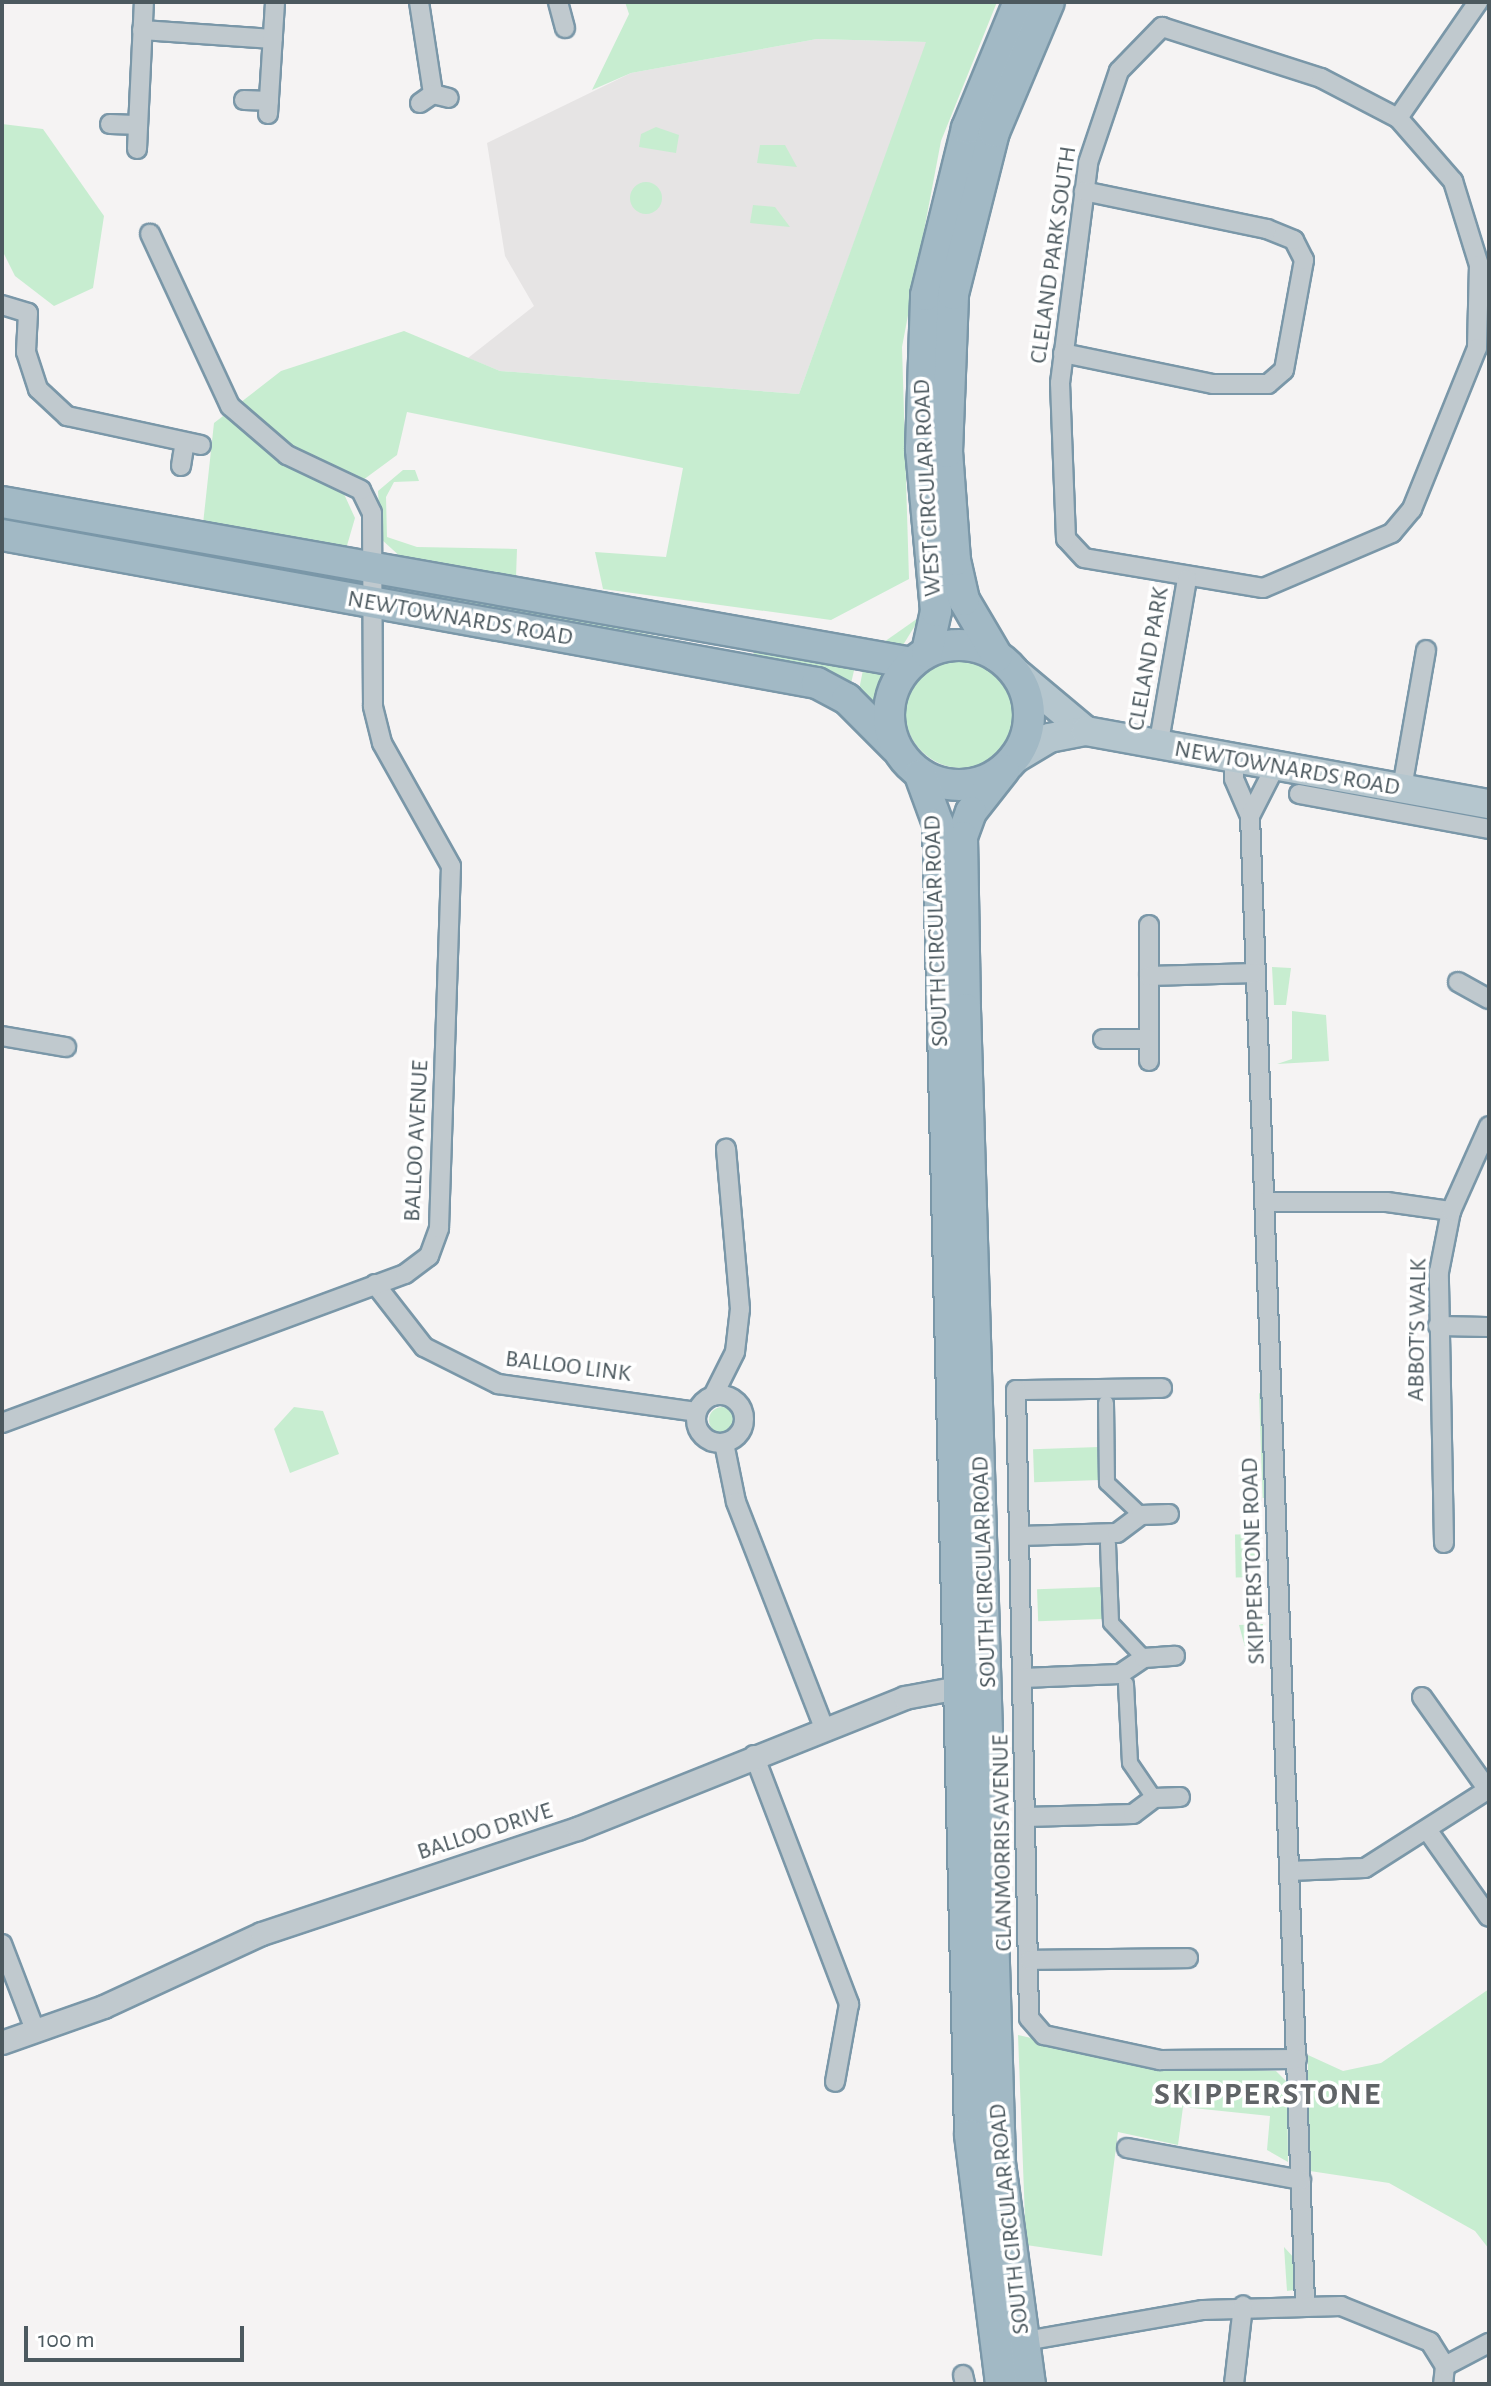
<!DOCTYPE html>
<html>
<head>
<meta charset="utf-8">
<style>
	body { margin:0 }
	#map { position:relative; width:1491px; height:2386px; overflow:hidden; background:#f5f3f3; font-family:"Alegreya Sans",sans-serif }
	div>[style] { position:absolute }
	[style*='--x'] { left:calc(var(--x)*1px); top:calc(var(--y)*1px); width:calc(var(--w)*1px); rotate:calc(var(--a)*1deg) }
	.education>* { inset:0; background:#e6e4e4 }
	.green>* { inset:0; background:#c7edd0; transform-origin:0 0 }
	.round { border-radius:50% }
	.roads { filter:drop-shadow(2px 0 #7a97a8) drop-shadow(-2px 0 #7a97a8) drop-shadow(0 2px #7a97a8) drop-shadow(0 -2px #7a97a8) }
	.pedestrian>* { height:14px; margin:-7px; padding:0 7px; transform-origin:7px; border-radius:7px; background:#c0c9ce }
	.minor>* { height:18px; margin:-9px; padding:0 9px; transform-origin:9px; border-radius:9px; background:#c0c9ce }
	.minor>.ring { margin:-9px; padding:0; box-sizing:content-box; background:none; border:18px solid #c0c9ce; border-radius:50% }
	.tertiary>* { height:22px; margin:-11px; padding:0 11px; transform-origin:11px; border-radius:11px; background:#c0c9ce }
	.primary>* { height:28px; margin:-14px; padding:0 14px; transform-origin:14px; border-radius:14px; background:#b5c6ce }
	.trunk>* { height:30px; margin:-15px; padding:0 15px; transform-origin:15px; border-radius:15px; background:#a2b9c5 }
	.trunk>.ring { margin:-15px; padding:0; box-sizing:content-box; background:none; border:30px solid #a2b9c5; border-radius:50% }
	span { translate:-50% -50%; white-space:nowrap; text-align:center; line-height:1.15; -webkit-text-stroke:7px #fff; paint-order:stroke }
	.street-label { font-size:24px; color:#4c595f }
	.district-label { font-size:32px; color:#606467; font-weight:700; letter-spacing:2px }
	.frame { position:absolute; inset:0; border:4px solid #4c595f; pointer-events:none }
	.scale { position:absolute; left:24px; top:2326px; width:220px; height:36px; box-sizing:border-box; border:4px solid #4c595f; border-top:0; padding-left:10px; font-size:24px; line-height:28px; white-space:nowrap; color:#4c595f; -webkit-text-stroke:6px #fff; paint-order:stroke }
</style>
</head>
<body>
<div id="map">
	<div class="education">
		<i style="clip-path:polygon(817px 39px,927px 42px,799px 394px,500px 371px,468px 358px,534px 306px,505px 256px,487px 143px,631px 73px)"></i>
	</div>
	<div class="green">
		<i style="clip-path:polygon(625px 2px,997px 2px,941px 141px,902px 347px,909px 579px,831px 620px,603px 589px,595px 552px,666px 557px,683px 468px,407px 412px,397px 455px,344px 494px,355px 518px,346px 549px,203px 524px,214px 423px,281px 371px,404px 331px,500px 371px,799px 394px,926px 42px,817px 39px,631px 73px,592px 90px,629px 14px)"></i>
		<i style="clip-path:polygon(2px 124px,43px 129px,104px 216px,93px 288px,54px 306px,15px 276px,2px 250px)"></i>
		<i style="clip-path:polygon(656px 127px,679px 135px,676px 153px,639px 147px,641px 134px)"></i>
		<i style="clip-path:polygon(760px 145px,785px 145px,797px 167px,757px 163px)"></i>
		<i class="round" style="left:630px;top:182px;width:32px;height:32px"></i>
		<i style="clip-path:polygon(753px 205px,775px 207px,790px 227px,750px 223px)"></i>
		<i style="clip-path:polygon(403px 470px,415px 470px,419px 481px,394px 482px,386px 497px,387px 537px,417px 547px,517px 549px,516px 577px,403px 559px,381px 539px,378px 491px)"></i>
		<i style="clip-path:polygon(2px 512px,115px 533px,340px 581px,2px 525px)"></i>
		<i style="clip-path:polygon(425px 587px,722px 650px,724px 653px,576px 630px,423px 594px)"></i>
		<i style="clip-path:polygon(921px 616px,903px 645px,874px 649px)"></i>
		<i style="clip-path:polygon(755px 650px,855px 666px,850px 688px,752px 657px)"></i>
		<i class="round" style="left:905px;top:654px;width:114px;height:114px"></i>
		<i style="clip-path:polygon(863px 670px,888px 673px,877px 712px,859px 690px)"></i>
		<i style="clip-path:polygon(1272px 967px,1291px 968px,1286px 1005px,1274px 1005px)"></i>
		<i style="clip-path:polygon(1292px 1011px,1326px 1015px,1329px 1061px,1277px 1064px,1292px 1059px)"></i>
		<i style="left:1264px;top:1393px;width:105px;height:5px;rotate:88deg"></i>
		<i class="round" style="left:709px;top:1407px;width:26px;height:26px"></i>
		<i style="clip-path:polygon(294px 1407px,323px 1411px,339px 1454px,290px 1473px,274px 1429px)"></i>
		<i style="left:1099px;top:1447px;width:33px;height:66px;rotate:88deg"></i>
		<i style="left:1260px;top:1534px;width:43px;height:25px;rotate:89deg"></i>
		<i style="left:1102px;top:1587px;width:32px;height:65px;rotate:88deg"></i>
		<i style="clip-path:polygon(1263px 1624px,1264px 1657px,1248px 1658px,1239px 1625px)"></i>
		<i style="clip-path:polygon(1489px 1989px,1489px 2249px,1475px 2231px,1389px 2183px,1310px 2171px,1308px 2111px,1308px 2055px,1343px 2071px,1381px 2063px)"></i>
		<i style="clip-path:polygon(1018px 2035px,1160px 2067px,1276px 2071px,1287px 2082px,1288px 2162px,1267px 2150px,1270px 2116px,1183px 2107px,1178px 2145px,1118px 2132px,1102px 2256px,1026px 2245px)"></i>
		<i style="clip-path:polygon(1284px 2247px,1295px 2259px,1294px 2290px,1287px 2291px)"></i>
	</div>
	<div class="roads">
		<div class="pedestrian">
			<i style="--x:1106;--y:1403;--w:80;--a:89.3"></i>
			<i style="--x:1107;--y:1483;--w:47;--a:43.3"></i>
			<i style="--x:1108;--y:1544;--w:79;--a:87.8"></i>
			<i style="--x:1111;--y:1623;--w:48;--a:46.7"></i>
			<i style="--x:1126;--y:1684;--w:79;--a:87.1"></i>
			<i style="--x:1130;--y:1763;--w:42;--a:55.6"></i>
		</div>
		<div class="minor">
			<i style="--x:419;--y:2;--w:93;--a:81.3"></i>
			<i style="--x:558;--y:2;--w:27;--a:75"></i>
			<i style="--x:1162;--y:27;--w:167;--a:17.8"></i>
			<i style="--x:1321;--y:78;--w:87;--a:27.5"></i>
			<i style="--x:1398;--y:118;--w:84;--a:48.9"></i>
			<i style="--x:1453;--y:181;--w:88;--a:72.8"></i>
			<i style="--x:1479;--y:265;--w:83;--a:91.4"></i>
			<i style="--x:1477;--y:348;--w:174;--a:112"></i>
			<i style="--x:1412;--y:509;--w:31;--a:130"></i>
			<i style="--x:1392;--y:533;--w:140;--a:156.9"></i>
			<i style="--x:1263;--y:588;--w:181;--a:-170.5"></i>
			<i style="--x:1084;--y:558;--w:26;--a:-133"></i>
			<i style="--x:1066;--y:539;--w:156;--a:-92.2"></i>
			<i style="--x:1060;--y:383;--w:222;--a:-82.7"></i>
			<i style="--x:1088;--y:163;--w:97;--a:-71.4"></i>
			<i style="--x:1119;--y:71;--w:62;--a:-45.7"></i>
			<i style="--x:142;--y:30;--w:131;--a:3.9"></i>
			<i style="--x:244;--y:100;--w:25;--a:2"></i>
			<i style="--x:420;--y:103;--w:16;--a:-35"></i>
			<i style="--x:433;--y:94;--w:16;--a:14"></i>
			<i style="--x:268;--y:114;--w:112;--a:-86.4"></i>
			<i style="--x:1398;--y:118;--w:141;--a:-55.4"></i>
			<i style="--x:110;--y:124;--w:25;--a:2"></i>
			<i style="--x:137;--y:149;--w:147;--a:-87.3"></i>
			<i style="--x:2;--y:305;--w:27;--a:17"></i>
			<i style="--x:28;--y:313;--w:39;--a:93"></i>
			<i style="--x:26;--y:352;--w:39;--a:72"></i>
			<i style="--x:38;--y:389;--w:40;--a:43"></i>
			<i style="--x:67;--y:416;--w:137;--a:12.2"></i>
			<i style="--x:1063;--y:353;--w:153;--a:11.7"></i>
			<i style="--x:1213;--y:384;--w:55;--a:0"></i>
			<i style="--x:1268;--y:384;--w:21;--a:-41"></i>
			<i style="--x:1284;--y:370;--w:112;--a:-79.7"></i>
			<i style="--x:1304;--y:260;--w:22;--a:-117"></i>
			<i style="--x:1294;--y:240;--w:29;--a:-158"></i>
			<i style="--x:1267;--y:229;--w:187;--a:-168.3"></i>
			<i style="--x:181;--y:466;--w:24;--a:-81"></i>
			<i style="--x:1158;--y:747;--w:170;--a:-80.2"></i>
			<i style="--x:1234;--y:759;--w:20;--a:90"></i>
			<i style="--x:1234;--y:779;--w:40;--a:66.6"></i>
			<i style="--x:1250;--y:816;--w:1488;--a:87.88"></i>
			<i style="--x:1402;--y:788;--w:140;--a:-80.1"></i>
			<i style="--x:1299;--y:794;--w:193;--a:10.4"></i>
			<i style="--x:1250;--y:816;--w:55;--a:-63"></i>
			<i style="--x:1149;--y:925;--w:136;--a:90"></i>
			<i style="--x:1149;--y:976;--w:106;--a:-1.6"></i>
			<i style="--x:1458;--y:982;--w:35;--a:29"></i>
			<i style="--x:2;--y:1036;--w:65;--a:9.8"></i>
			<i style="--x:1103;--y:1039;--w:46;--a:0"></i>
			<i style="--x:1264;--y:1202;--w:123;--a:0"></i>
			<i style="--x:1387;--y:1202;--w:65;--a:8"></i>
			<i style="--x:375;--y:1284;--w:80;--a:52.1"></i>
			<i style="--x:424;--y:1347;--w:83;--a:26.6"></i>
			<i style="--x:498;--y:1384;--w:200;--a:8"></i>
			<i style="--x:1438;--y:1326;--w:51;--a:1.1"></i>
			<i style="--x:1162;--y:1388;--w:146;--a:179.2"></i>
			<i style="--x:1016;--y:1390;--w:628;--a:88.81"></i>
			<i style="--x:1029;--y:2018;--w:23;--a:49"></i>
			<i style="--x:1044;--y:2035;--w:119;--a:12.2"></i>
			<i style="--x:1160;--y:2060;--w:137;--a:-0.4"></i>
			<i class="ring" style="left:696px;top:1395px;width:30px;height:30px"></i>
			<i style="--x:713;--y:1396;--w:49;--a:-63.4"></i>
			<i style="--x:735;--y:1352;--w:43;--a:-83.4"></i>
			<i style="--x:740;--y:1309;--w:161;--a:-95"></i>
			<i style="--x:2;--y:1423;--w:430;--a:-20.3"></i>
			<i style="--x:405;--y:1274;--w:30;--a:-37"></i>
			<i style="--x:429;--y:1256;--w:30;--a:-70"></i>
			<i style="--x:439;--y:1228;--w:362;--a:-88.1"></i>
			<i style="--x:451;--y:866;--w:141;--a:-119.3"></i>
			<i style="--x:382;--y:743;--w:38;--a:-104"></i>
			<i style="--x:373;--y:706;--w:193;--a:-90.3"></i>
			<i style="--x:372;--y:513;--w:25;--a:-116"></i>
			<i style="--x:361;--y:490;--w:82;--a:-154.7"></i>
			<i style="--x:287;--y:455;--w:75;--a:-139.3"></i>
			<i style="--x:230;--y:406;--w:190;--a:-114.9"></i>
			<i style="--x:724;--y:1443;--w:60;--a:78.5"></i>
			<i style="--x:736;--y:1502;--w:245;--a:68.7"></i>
			<i style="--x:1020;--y:1536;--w:97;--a:-1.8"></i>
			<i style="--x:1117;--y:1533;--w:30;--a:-37"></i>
			<i style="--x:1141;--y:1515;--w:28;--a:-2"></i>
			<i style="--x:1444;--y:1543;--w:271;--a:-91.1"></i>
			<i style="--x:1439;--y:1272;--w:62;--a:-78.9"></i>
			<i style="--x:1451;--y:1211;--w:93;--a:-65.9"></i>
			<i style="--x:1023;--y:1678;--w:97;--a:-2.4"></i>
			<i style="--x:1120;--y:1674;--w:29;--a:-34"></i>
			<i style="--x:1144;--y:1658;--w:31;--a:-4"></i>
			<i style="--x:1422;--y:1697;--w:114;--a:54.6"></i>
			<i style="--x:754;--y:1755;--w:267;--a:69.1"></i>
			<i style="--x:849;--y:2004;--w:79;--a:100.2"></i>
			<i style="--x:1026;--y:1817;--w:107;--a:-1.6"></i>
			<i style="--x:1133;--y:1814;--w:26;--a:-37"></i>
			<i style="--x:1154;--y:1798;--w:26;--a:-2"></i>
			<i style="--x:1428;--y:1831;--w:105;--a:54.7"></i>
			<i style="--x:1289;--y:1871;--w:76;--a:-2.3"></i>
			<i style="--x:1365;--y:1868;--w:147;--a:-32.5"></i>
			<i style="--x:2;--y:1944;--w:92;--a:69"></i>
			<i style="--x:1030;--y:1960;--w:158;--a:-0.7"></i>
			<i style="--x:1127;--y:2148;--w:177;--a:10.4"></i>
			<i style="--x:1014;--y:2343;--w:192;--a:-9.9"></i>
			<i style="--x:1203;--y:2310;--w:138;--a:-1.7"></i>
			<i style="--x:1341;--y:2306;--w:96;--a:22"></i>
			<i style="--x:1430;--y:2342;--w:28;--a:58"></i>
			<i style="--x:1445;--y:2366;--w:18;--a:96"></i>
			<i style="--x:1445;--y:2366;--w:50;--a:-27.6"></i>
			<i style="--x:963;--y:2375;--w:9;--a:77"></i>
			<i style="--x:1234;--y:2384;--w:79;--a:-83.4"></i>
		</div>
		<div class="tertiary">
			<i style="--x:2;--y:2043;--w:108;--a:-19.4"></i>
			<i style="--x:104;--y:2007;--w:174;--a:-24.8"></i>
			<i style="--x:262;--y:1934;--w:333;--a:-18.4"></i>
			<i style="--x:578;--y:1829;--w:352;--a:-21.8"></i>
			<i style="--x:905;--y:1698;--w:71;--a:-10.5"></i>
		</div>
		<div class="primary">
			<i style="--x:1013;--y:670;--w:95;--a:39.9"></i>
			<i style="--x:1016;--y:758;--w:39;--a:-31"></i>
			<i style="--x:1049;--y:738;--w:38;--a:-11"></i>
			<i style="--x:1086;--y:731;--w:410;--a:10.3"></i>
		</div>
		<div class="trunk">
			<i style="--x:2;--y:502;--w:924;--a:10.03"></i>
			<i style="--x:2;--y:535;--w:828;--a:10.29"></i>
			<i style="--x:817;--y:683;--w:34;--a:28"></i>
			<i style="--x:847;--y:699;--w:69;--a:45"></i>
			<i class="ring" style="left:889px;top:645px;width:110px;height:110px"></i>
			<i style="--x:927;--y:652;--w:42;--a:-77.6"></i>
			<i style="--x:936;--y:611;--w:163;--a:-95.3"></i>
			<i style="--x:921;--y:449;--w:154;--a:-88.1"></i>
			<i style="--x:926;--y:295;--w:172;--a:-76.2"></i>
			<i style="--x:967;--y:128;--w:136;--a:-67.6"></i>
			<i style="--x:997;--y:656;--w:65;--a:-120.5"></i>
			<i style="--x:964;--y:600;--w:41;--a:-102.7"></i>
			<i style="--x:955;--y:560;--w:108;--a:-94.2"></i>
			<i style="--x:947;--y:452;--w:158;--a:-87.8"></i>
			<i style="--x:953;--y:294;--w:167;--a:-75.8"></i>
			<i style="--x:994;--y:132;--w:141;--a:-67.1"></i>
			<i style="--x:1004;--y:770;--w:53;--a:128.2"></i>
			<i style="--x:971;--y:812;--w:27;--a:110"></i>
			<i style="--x:962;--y:837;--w:172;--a:89"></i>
			<i style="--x:965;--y:1009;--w:1155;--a:88.26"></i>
			<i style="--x:1000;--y:2163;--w:223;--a:82.3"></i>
			<i style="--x:920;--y:775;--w:52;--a:69.8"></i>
			<i style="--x:938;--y:824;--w:1311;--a:88.6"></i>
			<i style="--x:970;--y:2135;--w:251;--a:82.9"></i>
		</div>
	</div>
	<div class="street-label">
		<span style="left:1054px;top:255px;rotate:-82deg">CLELAND PARK SOUTH</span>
		<span style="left:928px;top:488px;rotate:-93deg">WEST CIRCULAR ROAD</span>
		<span style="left:460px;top:619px;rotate:10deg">NEWTOWNARDS ROAD</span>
		<span style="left:1149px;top:659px;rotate:-80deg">CLELAND PARK</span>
		<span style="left:1287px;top:769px;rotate:10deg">NEWTOWNARDS ROAD</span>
		<span style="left:937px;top:931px;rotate:-92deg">SOUTH CIRCULAR ROAD</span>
		<span style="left:417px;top:1141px;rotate:-87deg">BALLOO AVENUE</span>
		<span style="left:1418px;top:1330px;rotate:-89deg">ABBOT'S WALK</span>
		<span style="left:568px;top:1367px;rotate:7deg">BALLOO LINK</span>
		<span style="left:1254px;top:1561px;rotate:-92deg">SKIPPERSTONE ROAD</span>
		<span style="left:985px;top:1572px;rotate:-92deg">SOUTH CIRCULAR ROAD</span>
		<span style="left:485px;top:1832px;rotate:-18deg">BALLOO DRIVE</span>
		<span style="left:1003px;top:1843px;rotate:-91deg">CLANMORRIS AVENUE</span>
		<span style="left:1010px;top:2219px;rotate:-96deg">SOUTH CIRCULAR ROAD</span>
	</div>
	<div class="district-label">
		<span style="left:1268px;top:2094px">SKIPPERSTONE</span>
	</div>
	<div class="frame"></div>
	<div class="scale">100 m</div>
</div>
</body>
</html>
